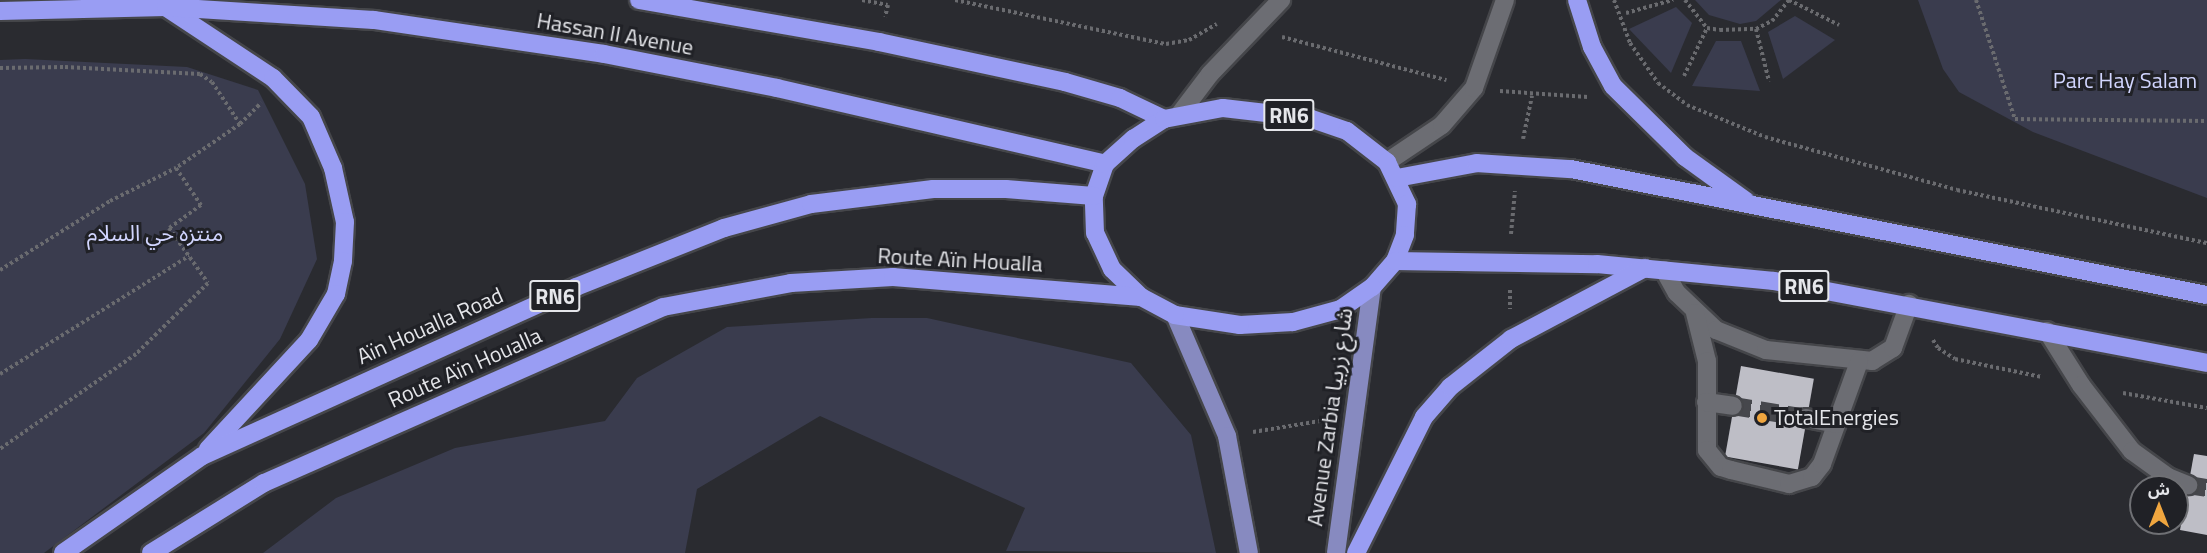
<!DOCTYPE html>
<html>
<head>
<meta charset="utf-8">
<style>
	body { margin:0 }
	#map { position:relative; width:2207px; height:553px; overflow:hidden; background:#2a2b30; font-family:"Titillium Web","Noto Sans Arabic",sans-serif }
	div>[style] { position:absolute }
	[style*='--x'] { left:calc(var(--x)*1px); top:calc(var(--y)*1px); width:calc(var(--w)*1px); rotate:calc(var(--a)*1deg) }
	.green>* { inset:0; background:#3a3c4e }
	.building>* { inset:0; background:#bebec6; transform-origin:0 0 }
	.minor-tunnel>* { height:18px; margin-top:-9px; transform-origin:0; background:repeating-linear-gradient(90deg,#46474c 0 18px,transparent 0 27px) }
	.path>* { height:4px; margin-top:-2px; transform-origin:0; background:repeating-linear-gradient(90deg,#6a6b6f 0 3px,transparent 0 6px) }
	.roads { filter:drop-shadow(2px 0 #45464a) drop-shadow(-2px 0 #45464a) drop-shadow(0 2px #45464a) drop-shadow(0 -2px #45464a) }
	.minor>* { height:18px; margin:-9px; padding:0 9px; transform-origin:9px; border-radius:9px; background:#6c6d73 }
	.major>* { height:18px; margin:-9px; padding:0 9px; transform-origin:9px; border-radius:9px; background:#878ac0 }
	.highway>* { height:18px; margin:-9px; padding:0 9px; transform-origin:9px; border-radius:9px; background:#999df3 }
	.dots>* { width:16px; height:16px; translate:-50% -50%; box-sizing:border-box; border:3px solid #202126; border-radius:50% }
	span { translate:-50% -50%; white-space:nowrap; text-align:center; line-height:1.15; -webkit-text-stroke:6px #202126; paint-order:stroke }
	.shield-label span { padding:2px 4px; background:#202126; border:2px solid; border-radius:4px; -webkit-text-stroke-width:0 }
	.shield-label { font-size:21px; color:#e5e6ea; font-weight:700 }
	.street-label { font-size:22px; color:#e5e6ea }
	.park-label { font-size:22px; color:#d1d5fe }
	.poi-label { font-size:22px; color:#e5e6ea }
	.left { translate:0 -50%; text-align:left }
	.north { position:absolute; left:2129px; top:475px; width:60px; height:60px; box-sizing:border-box; background:#202126; border:2px solid #6f7074; border-radius:50%; rotate:0deg; font-size:16px; font-weight:700; line-height:24px; text-align:center; color:#e5e6ea }
	.north::after { content:''; display:block; margin:auto; width:21px; height:27px; background:#f0a63f; clip-path:polygon(50% 0,100% 100%,50% 72%,0 100%) }
</style>
</head>
<body>
<div id="map">
	<div class="green">
		<i style="clip-path:polygon(1695px 0,1781px 0,1756px 21px,1740px 24px,1709px 15px)"></i>
		<i style="clip-path:polygon(1918px 0,2207px 0,2207px 198px,2033px 132px,1959px 92px,1943px 69px)"></i>
		<i style="clip-path:polygon(1676px 7px,1692px 23px,1671px 73px,1629px 29px)"></i>
		<i style="clip-path:polygon(1795px 16px,1835px 40px,1783px 79px,1768px 32px)"></i>
		<i style="clip-path:polygon(1716px 41px,1741px 41px,1760px 91px,1692px 86px)"></i>
		<i style="clip-path:polygon(25px 59px,187px 67px,258px 90px,305px 184px,317px 259px,280px 339px,204px 433px,44px 553px,0 553px,0 60px)"></i>
		<i style="clip-path:polygon(872px 318px,927px 318px,1131px 363px,1191px 435px,1216px 553px,1006px 551px,1025px 508px,820px 416px,697px 489px,685px 553px,263px 553px,336px 498px,455px 448px,605px 421px,637px 378px,727px 327px)"></i>
	</div>
	<div class="building">
		<i style="left:1741px;top:366px;width:74px;height:92px;rotate:10deg"></i>
		<i style="clip-path:polygon(2194px 454px,2207px 456px,2207px 535px,2180px 530px)"></i>
	</div>
	<div class="minor-tunnel">
		<i style="--x:1733;--y:406;--w:74;--a:9.3"></i>
		<i style="--x:2188;--y:485;--w:19;--a:9"></i>
	</div>
	<div class="path">
		<i style="--x:862;--y:0;--w:26;--a:11"></i>
		<i style="--x:888;--y:5;--w:12;--a:104"></i>
		<i style="--x:955;--y:0;--w:216;--a:11.8"></i>
		<i style="--x:1166;--y:44;--w:23;--a:-10"></i>
		<i style="--x:1189;--y:40;--w:32;--a:-30"></i>
		<i style="--x:1614;--y:0;--w:46;--a:69.6"></i>
		<i style="--x:1630;--y:43;--w:49;--a:55"></i>
		<i style="--x:1658;--y:83;--w:36;--a:37"></i>
		<i style="--x:1687;--y:105;--w:84;--a:22.3"></i>
		<i style="--x:1765;--y:137;--w:199;--a:15.4"></i>
		<i style="--x:1957;--y:190;--w:256;--a:12"></i>
		<i style="--x:1685;--y:0;--w:36;--a:52"></i>
		<i style="--x:1707;--y:28;--w:13;--a:9"></i>
		<i style="--x:1720;--y:30;--w:36;--a:-2"></i>
		<i style="--x:1756;--y:29;--w:18;--a:-27"></i>
		<i style="--x:1772;--y:21;--w:27;--a:-51"></i>
		<i style="--x:1789;--y:0;--w:56;--a:26.6"></i>
		<i style="--x:1976;--y:0;--w:125;--a:71.9"></i>
		<i style="--x:2015;--y:119;--w:192;--a:0.6"></i>
		<i style="--x:1626;--y:13;--w:49;--a:-15.5"></i>
		<i style="--x:1756;--y:29;--w:54;--a:76"></i>
		<i style="--x:1282;--y:37;--w:170;--a:14.7"></i>
		<i style="--x:0;--y:68;--w:65;--a:-0.9"></i>
		<i style="--x:65;--y:67;--w:135;--a:3"></i>
		<i style="--x:200;--y:74;--w:14;--a:34"></i>
		<i style="--x:212;--y:82;--w:50;--a:56.3"></i>
		<i style="--x:240;--y:124;--w:78;--a:145.5"></i>
		<i style="--x:176;--y:168;--w:45;--a:56"></i>
		<i style="--x:201;--y:205;--w:39;--a:144"></i>
		<i style="--x:169;--y:228;--w:67;--a:54.7"></i>
		<i style="--x:208;--y:283;--w:101;--a:135.4"></i>
		<i style="--x:136;--y:354;--w:166;--a:145.1"></i>
		<i style="--x:1684;--y:76;--w:53;--a:-64.4"></i>
		<i style="--x:1500;--y:91;--w:88;--a:3.9"></i>
		<i style="--x:240;--y:124;--w:30;--a:-45"></i>
		<i style="--x:1523;--y:139;--w:44;--a:-78.2"></i>
		<i style="--x:1511;--y:234;--w:43;--a:-84.7"></i>
		<i style="--x:0;--y:270;--w:130;--a:-32.1"></i>
		<i style="--x:110;--y:201;--w:74;--a:-26.6"></i>
		<i style="--x:1510;--y:290;--w:19;--a:90"></i>
		<i style="--x:1933;--y:340;--w:9;--a:58"></i>
		<i style="--x:1938;--y:348;--w:20;--a:33"></i>
		<i style="--x:1955;--y:359;--w:89;--a:11.7"></i>
		<i style="--x:0;--y:374;--w:223;--a:-32"></i>
		<i style="--x:2123;--y:393;--w:85;--a:10.1"></i>
		<i style="--x:1253;--y:432;--w:74;--a:-9.3"></i>
	</div>
	<div class="roads">
		<div class="minor">
			<i style="--x:1179;--y:115;--w:51;--a:-52.9"></i>
			<i style="--x:1210;--y:74;--w:103;--a:-46.2"></i>
			<i style="--x:1387;--y:162;--w:66;--a:-33.9"></i>
			<i style="--x:1442;--y:125;--w:49;--a:-49.1"></i>
			<i style="--x:1474;--y:88;--w:93;--a:-70.6"></i>
			<i style="--x:1664;--y:270;--w:26;--a:61"></i>
			<i style="--x:1677;--y:293;--w:54;--a:43.5"></i>
			<i style="--x:1716;--y:330;--w:54;--a:21.8"></i>
			<i style="--x:1766;--y:350;--w:107;--a:5.9"></i>
			<i style="--x:1872;--y:361;--w:25;--a:-32"></i>
			<i style="--x:1893;--y:348;--w:47;--a:-70"></i>
			<i style="--x:1695;--y:313;--w:49;--a:76"></i>
			<i style="--x:1707;--y:361;--w:89;--a:90"></i>
			<i style="--x:1707;--y:450;--w:22;--a:51"></i>
			<i style="--x:1721;--y:467;--w:10;--a:17"></i>
			<i style="--x:1731;--y:470;--w:60;--a:13.6"></i>
			<i style="--x:1789;--y:484;--w:24;--a:-17"></i>
			<i style="--x:1812;--y:477;--w:16;--a:-52"></i>
			<i style="--x:1822;--y:464;--w:109;--a:-70.1"></i>
			<i style="--x:2047;--y:331;--w:64;--a:57.8"></i>
			<i style="--x:2081;--y:385;--w:83;--a:52.3"></i>
			<i style="--x:2132;--y:451;--w:44;--a:35.8"></i>
			<i style="--x:2168;--y:477;--w:22;--a:22"></i>
			<i style="--x:1706;--y:402;--w:27;--a:8"></i>
			<i style="--x:1806;--y:418;--w:31;--a:11"></i>
		</div>
		<div class="major">
			<i style="--x:1175;--y:315;--w:132;--a:66.7"></i>
			<i style="--x:1227;--y:436;--w:119;--a:79.4"></i>
			<i style="--x:1336;--y:553;--w:268;--a:-82.3"></i>
		</div>
		<div class="highway">
			<i style="--x:639;--y:0;--w:244;--a:9.9"></i>
			<i style="--x:879;--y:42;--w:190;--a:12.1"></i>
			<i style="--x:1065;--y:82;--w:57;--a:16.2"></i>
			<i style="--x:1120;--y:98;--w:49;--a:25.5"></i>
			<i style="--x:1577;--y:0;--w:49;--a:72.3"></i>
			<i style="--x:1592;--y:47;--w:44;--a:61.7"></i>
			<i style="--x:1613;--y:86;--w:101;--a:44.6"></i>
			<i style="--x:1685;--y:157;--w:75;--a:35.8"></i>
			<i style="--x:167;--y:8;--w:127;--a:33.4"></i>
			<i style="--x:273;--y:78;--w:54;--a:45.7"></i>
			<i style="--x:311;--y:117;--w:56;--a:66.7"></i>
			<i style="--x:333;--y:168;--w:55;--a:77.5"></i>
			<i style="--x:345;--y:222;--w:39;--a:93"></i>
			<i style="--x:343;--y:261;--w:34;--a:102"></i>
			<i style="--x:336;--y:294;--w:53;--a:120.4"></i>
			<i style="--x:309;--y:340;--w:149;--a:132.8"></i>
			<i style="--x:0;--y:11;--w:166;--a:-1.4"></i>
			<i style="--x:166;--y:7;--w:208;--a:3.6"></i>
			<i style="--x:374;--y:20;--w:232;--a:8.4"></i>
			<i style="--x:604;--y:54;--w:176;--a:11.1"></i>
			<i style="--x:777;--y:88;--w:337;--a:13"></i>
			<i style="--x:1223;--y:108;--w:87;--a:6.6"></i>
			<i style="--x:1309;--y:118;--w:40;--a:18.9"></i>
			<i style="--x:1347;--y:131;--w:51;--a:37.8"></i>
			<i style="--x:1387;--y:162;--w:47;--a:64.5"></i>
			<i style="--x:1407;--y:204;--w:31;--a:94"></i>
			<i style="--x:1405;--y:235;--w:28;--a:111"></i>
			<i style="--x:1395;--y:261;--w:35;--a:131"></i>
			<i style="--x:1372;--y:287;--w:38;--a:145"></i>
			<i style="--x:1341;--y:309;--w:50;--a:164.8"></i>
			<i style="--x:1293;--y:322;--w:53;--a:176.8"></i>
			<i style="--x:1240;--y:325;--w:66;--a:-171.3"></i>
			<i style="--x:1175;--y:315;--w:38;--a:-152"></i>
			<i style="--x:1141;--y:297;--w:40;--a:-136"></i>
			<i style="--x:1112;--y:269;--w:40;--a:-115"></i>
			<i style="--x:1095;--y:233;--w:37;--a:-92"></i>
			<i style="--x:1094;--y:196;--w:34;--a:-71"></i>
			<i style="--x:1105;--y:164;--w:38;--a:-42"></i>
			<i style="--x:1133;--y:139;--w:37;--a:-33"></i>
			<i style="--x:1164;--y:119;--w:60;--a:-10.6"></i>
			<i style="--x:1397;--y:178;--w:81;--a:-10.6"></i>
			<i style="--x:1477;--y:163;--w:94;--a:3.7"></i>
			<i style="--x:1571;--y:169;--w:648;--a:11.21"></i>
			<i style="--x:1395;--y:261;--w:202;--a:0.9"></i>
			<i style="--x:1597;--y:264;--w:178;--a:5.5"></i>
			<i style="--x:1774;--y:281;--w:441;--a:10.7"></i>
			<i style="--x:63;--y:553;--w:169;--a:-34.9"></i>
			<i style="--x:202;--y:456;--w:410;--a:-24.3"></i>
			<i style="--x:576;--y:287;--w:159;--a:-21.7"></i>
			<i style="--x:724;--y:228;--w:90;--a:-15.4"></i>
			<i style="--x:811;--y:204;--w:123;--a:-7"></i>
			<i style="--x:933;--y:189;--w:73;--a:0"></i>
			<i style="--x:1006;--y:189;--w:88;--a:4.5"></i>
			<i style="--x:151;--y:553;--w:133;--a:-31.8"></i>
			<i style="--x:264;--y:483;--w:436;--a:-23.8"></i>
			<i style="--x:663;--y:307;--w:130;--a:-10.6"></i>
			<i style="--x:791;--y:283;--w:102;--a:-3.4"></i>
			<i style="--x:893;--y:277;--w:249;--a:4.6"></i>
			<i style="--x:1356;--y:553;--w:152;--a:-63.4"></i>
			<i style="--x:1424;--y:417;--w:40;--a:-49"></i>
			<i style="--x:1450;--y:387;--w:78;--a:-38.2"></i>
			<i style="--x:1511;--y:339;--w:152;--a:-27.9"></i>
		</div>
	</div>
	<div class="dots">
		<i style="left:1762px;top:418px;background:#f0a63f"></i>
	</div>
	<div class="shield-label">
		<span style="left:1289px;top:115px">RN6</span>
		<span style="left:1804px;top:286px">RN6</span>
		<span style="left:555px;top:296px">RN6</span>
	</div>
	<div class="street-label">
		<span style="left:615px;top:34px;rotate:10deg">Hassan II Avenue</span>
		<span style="left:960px;top:260px;rotate:3deg">Route Aïn Houalla</span>
		<span style="left:430px;top:326px;rotate:-24deg">Aïn Houalla Road</span>
		<span style="left:465px;top:368px;rotate:-24deg">Route Aïn Houalla</span>
		<span style="left:1330px;top:417px;rotate:-82deg">Avenue Zarbia شارع زربيا</span>
	</div>
	<div class="park-label">
		<span style="left:2125px;top:81px">Parc Hay Salam</span>
		<span style="left:155px;top:234px">منتزه حي السلام</span>
	</div>
	<div class="poi-label">
		<span class="left" style="left:1774px;top:418px">TotalEnergies</span>
	</div>
	<div class="north">ش</div>
</div>
</body>
</html>
